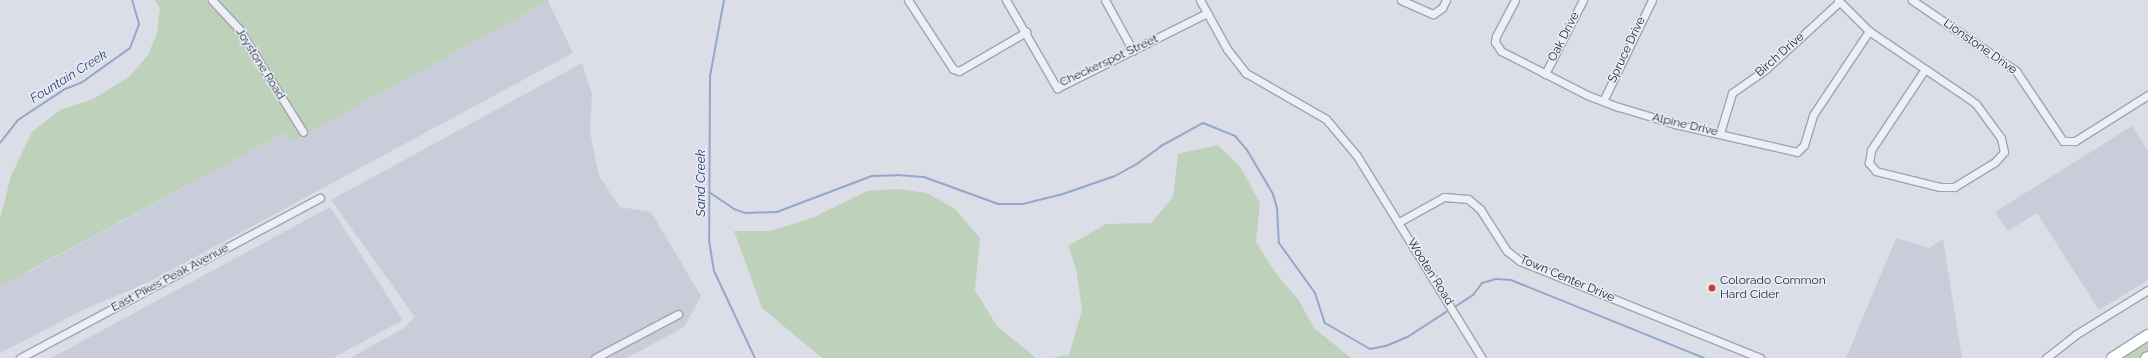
<!DOCTYPE html>
<html>
<head>
<meta charset="utf-8">
<style>
	body { margin:0 }
	#map { position:relative; width:2148px; height:358px; overflow:hidden; background:#dbdee7; font-family:Raleway,sans-serif }
	div>[style] { position:absolute }
	[style*='--x'] { left:calc(var(--x)*1px); top:calc(var(--y)*1px); width:calc(var(--w)*1px); rotate:calc(var(--a)*1deg) }
	.built>* { inset:0; background:#c9cdd9 }
	.green>* { inset:0; background:#bed1bb }
	.stream>* { height:2px; margin:-1px; padding:0 1px; transform-origin:1px; border-radius:1px; background:#93a7ca }
	.roads { filter:drop-shadow(1px 0 #a0a4b1) drop-shadow(-1px 0 #a0a4b1) drop-shadow(0 1px #a0a4b1) drop-shadow(0 -1px #a0a4b1) }
	.minor>* { height:7px; margin:-3.5px; padding:0 3.5px; transform-origin:3.5px; border-radius:3.5px; background:#eeeff5 }
	.highway>* { height:10px; margin:-5px; padding:0 5px; transform-origin:5px; border-radius:5px; background:#fff }
	.dots>* { width:11px; height:11px; translate:-50% -50%; box-sizing:border-box; border:2px solid #eaedf4; border-radius:50% }
	span { translate:-50% -50%; white-space:nowrap; text-align:center; line-height:1.15; -webkit-text-stroke:3px #eaedf4; paint-order:stroke }
	.street-label { font-size:12px; color:#242a3d }
	.poi-label { font-size:12px; color:#242a3d }
	.left { translate:0 -50%; text-align:left }
	.water-label { font-size:13px; color:#2c4373; font-style:italic }
</style>
</head>
<body>
<div id="map">
	<div class="built">
		<i style="clip-path:polygon(548px 1px,573px 53px,149px 282px,87px 308px,0 353px,0 286px,25px 272px,48px 314px,26px 273px,283px 134px,294px 141px)"></i>
		<i style="clip-path:polygon(582px 63px,592px 94px,590px 132px,599px 176px,620px 207px,651px 212px,701px 296px,684px 327px,627px 358px,350px 358px,404px 328px,415px 317px,331px 200px)"></i>
		<i style="clip-path:polygon(2132px 126px,2148px 151px,2148px 280px,2099px 310px,2037px 213px,2008px 231px,1995px 212px)"></i>
		<i style="clip-path:polygon(330px 207px,403px 320px,333px 358px,51px 358px)"></i>
		<i style="clip-path:polygon(1896px 238px,1929px 248px,1943px 239px,1962px 358px,1846px 358px)"></i>
	</div>
	<div class="green">
		<i style="clip-path:polygon(155px 0,550px 0,294px 141px,283px 134px,0 286px,0 219px,11px 176px,32px 132px,60px 110px,93px 99px,130px 76px,148px 55px,157px 33px,160px 8px)"></i>
		<i style="clip-path:polygon(1218px 145px,1241px 168px,1260px 203px,1256px 242px,1277px 275px,1298px 299px,1314px 328px,1351px 358px,1052px 358px,1069px 355px,1082px 310px,1076px 269px,1068px 246px,1106px 224px,1151px 223px,1173px 197px,1178px 154px)"></i>
		<i style="clip-path:polygon(898px 189px,927px 193px,955px 209px,980px 238px,975px 290px,997px 326px,1036px 358px,822px 358px,762px 308px,734px 231px,770px 231px,812px 218px,867px 191px)"></i>
		<i style="clip-path:polygon(2148px 341px,2148px 353px,2140px 358px,2121px 358px)"></i>
	</div>
	<div class="stream">
		<i style="--x:724;--y:0;--w:77;--a:100.4"></i>
		<i style="--x:710;--y:76;--w:164;--a:90.3"></i>
		<i style="--x:709;--y:240;--w:31;--a:81"></i>
		<i style="--x:714;--y:271;--w:96;--a:64.8"></i>
		<i style="--x:0;--y:143;--w:29;--a:-52"></i>
		<i style="--x:18;--y:120;--w:56;--a:-33.4"></i>
		<i style="--x:65;--y:89;--w:17;--a:-21"></i>
		<i style="--x:81;--y:83;--w:60;--a:-35.5"></i>
		<i style="--x:130;--y:48;--w:26;--a:-69"></i>
		<i style="--x:139;--y:24;--w:25;--a:-106"></i>
		<i style="--x:709;--y:192;--w:30;--a:34"></i>
		<i style="--x:734;--y:209;--w:12;--a:20"></i>
		<i style="--x:745;--y:213;--w:32;--a:-2"></i>
		<i style="--x:777;--y:212;--w:102;--a:-20.8"></i>
		<i style="--x:872;--y:176;--w:25;--a:-2"></i>
		<i style="--x:897;--y:175;--w:27;--a:4"></i>
		<i style="--x:924;--y:177;--w:79;--a:20"></i>
		<i style="--x:998;--y:204;--w:25;--a:0"></i>
		<i style="--x:1023;--y:204;--w:38;--a:-14"></i>
		<i style="--x:1060;--y:195;--w:58;--a:-19.1"></i>
		<i style="--x:1115;--y:176;--w:26;--a:-29"></i>
		<i style="--x:1138;--y:163;--w:29;--a:-36"></i>
		<i style="--x:1161;--y:146;--w:48;--a:-28.7"></i>
		<i style="--x:1203;--y:123;--w:35;--a:22"></i>
		<i style="--x:1235;--y:136;--w:18;--a:49"></i>
		<i style="--x:1247;--y:150;--w:51;--a:59.4"></i>
		<i style="--x:1273;--y:194;--w:15;--a:74"></i>
		<i style="--x:1277;--y:208;--w:35;--a:87"></i>
		<i style="--x:1279;--y:243;--w:62;--a:54.2"></i>
		<i style="--x:1315;--y:293;--w:32;--a:72"></i>
		<i style="--x:1325;--y:323;--w:52;--a:30"></i>
		<i style="--x:1370;--y:349;--w:16;--a:-11"></i>
		<i style="--x:1386;--y:346;--w:25;--a:-23"></i>
		<i style="--x:1409;--y:336;--w:48;--a:-33"></i>
		<i style="--x:1453;--y:308;--w:24;--a:-33"></i>
		<i style="--x:1473;--y:295;--w:15;--a:-53"></i>
		<i style="--x:1482;--y:283;--w:15;--a:-16"></i>
		<i style="--x:1496;--y:279;--w:15;--a:4"></i>
		<i style="--x:1511;--y:280;--w:208;--a:22"></i>
	</div>
	<div class="roads">
		<div class="minor">
			<i style="--x:212;--y:0;--w:40;--a:47"></i>
			<i style="--x:239;--y:29;--w:121;--a:58.1"></i>
			<i style="--x:908;--y:0;--w:82;--a:56.9"></i>
			<i style="--x:953;--y:69;--w:6;--a:18"></i>
			<i style="--x:959;--y:71;--w:78;--a:-30.2"></i>
			<i style="--x:1006;--y:0;--w:102;--a:59.9"></i>
			<i style="--x:1057;--y:88;--w:168;--a:-26.6"></i>
			<i style="--x:1105;--y:0;--w:58;--a:61.2"></i>
			<i style="--x:1200;--y:0;--w:56;--a:61.1"></i>
			<i style="--x:1227;--y:49;--w:31;--a:52"></i>
			<i style="--x:1246;--y:73;--w:92;--a:29.9"></i>
			<i style="--x:1326;--y:119;--w:48;--a:50"></i>
			<i style="--x:1357;--y:156;--w:238;--a:58.3"></i>
			<i style="--x:1401;--y:0;--w:35;--a:24"></i>
			<i style="--x:1433;--y:14;--w:11;--a:-34"></i>
			<i style="--x:1442;--y:8;--w:9;--a:-63"></i>
			<i style="--x:1515;--y:0;--w:41;--a:117.8"></i>
			<i style="--x:1496;--y:36;--w:6;--a:99"></i>
			<i style="--x:1495;--y:42;--w:11;--a:56"></i>
			<i style="--x:1501;--y:51;--w:97;--a:27.1"></i>
			<i style="--x:1587;--y:95;--w:34;--a:21"></i>
			<i style="--x:1619;--y:107;--w:59;--a:16.9"></i>
			<i style="--x:1675;--y:124;--w:125;--a:12.9"></i>
			<i style="--x:1797;--y:152;--w:10;--a:-45"></i>
			<i style="--x:1804;--y:145;--w:31;--a:-73"></i>
			<i style="--x:1813;--y:115;--w:101;--a:-56.3"></i>
			<i style="--x:1838;--y:0;--w:44;--a:45"></i>
			<i style="--x:1869;--y:31;--w:68;--a:34.2"></i>
			<i style="--x:1925;--y:69;--w:52;--a:34"></i>
			<i style="--x:1968;--y:98;--w:10;--a:37"></i>
			<i style="--x:1976;--y:104;--w:42;--a:53.7"></i>
			<i style="--x:2001;--y:138;--w:14;--a:78"></i>
			<i style="--x:2004;--y:152;--w:13;--a:132"></i>
			<i style="--x:1995;--y:162;--w:48;--a:148.6"></i>
			<i style="--x:1954;--y:187;--w:14;--a:180"></i>
			<i style="--x:1940;--y:187;--w:66;--a:-166"></i>
			<i style="--x:1876;--y:171;--w:11;--a:-131"></i>
			<i style="--x:1869;--y:163;--w:13;--a:-81"></i>
			<i style="--x:1871;--y:150;--w:97;--a:-56.3"></i>
			<i style="--x:1912;--y:0;--w:126;--a:34.3"></i>
			<i style="--x:2016;--y:71;--w:84;--a:56.1"></i>
			<i style="--x:2063;--y:141;--w:12;--a:0"></i>
			<i style="--x:2075;--y:141;--w:86;--a:-32.2"></i>
			<i style="--x:1545;--y:74;--w:83;--a:-62.8"></i>
			<i style="--x:1603;--y:101;--w:112;--a:-64.1"></i>
			<i style="--x:1720;--y:133;--w:42;--a:-73.3"></i>
			<i style="--x:1732;--y:93;--w:42;--a:-35.2"></i>
			<i style="--x:1766;--y:69;--w:99;--a:-42.5"></i>
			<i style="--x:1399;--y:222;--w:51;--a:-29.1"></i>
			<i style="--x:1444;--y:197;--w:24;--a:5"></i>
			<i style="--x:1468;--y:199;--w:16;--a:40"></i>
			<i style="--x:1480;--y:209;--w:50;--a:57.3"></i>
			<i style="--x:1507;--y:251;--w:16;--a:38"></i>
			<i style="--x:1520;--y:261;--w:259;--a:22"></i>
			<i style="--x:20;--y:358;--w:340;--a:-28.1"></i>
			<i style="--x:595;--y:358;--w:94;--a:-27.9"></i>
			<i style="--x:2046;--y:358;--w:37;--a:-38"></i>
			<i style="--x:2075;--y:335;--w:86;--a:-31.7"></i>
		</div>
		<div class="highway">
			<i style="--x:2112;--y:358;--w:43;--a:-32.6"></i>
			<i style="--x:2146;--y:358;--w:2;--a:-27"></i>
		</div>
	</div>
	<div class="dots">
		<i style="left:1712px;top:288px;background:#d6353a"></i>
	</div>
	<div class="street-label">
		<span style="left:1564px;top:37px;rotate:-63deg">Oak Drive</span>
		<span style="left:1980px;top:47px;rotate:35deg">Lionstone Drive</span>
		<span style="left:1627px;top:50px;rotate:-65deg">Spruce Drive</span>
		<span style="left:1780px;top:55px;rotate:-41deg">Birch Drive</span>
		<span style="left:1109px;top:61px;rotate:-25deg">Checkerspot Street</span>
		<span style="left:260px;top:64px;rotate:58deg">Joystone Road</span>
		<span style="left:1685px;top:125px;rotate:13deg">Alpine Drive</span>
		<span style="left:1430px;top:272px;rotate:58deg">Wooten Road</span>
		<span style="left:170px;top:278px;rotate:-28deg">East Pikes Peak Avenue</span>
		<span style="left:1567px;top:279px;rotate:23deg">Town Center Drive</span>
	</div>
	<div class="poi-label">
		<span class="left" style="left:1720px;top:288px">Colorado Common<br>Hard Cider</span>
	</div>
	<div class="water-label">
		<span style="left:69px;top:77px;rotate:-32deg">Fountain Creek</span>
		<span style="left:701px;top:183px;rotate:-90deg">Sand Creek</span>
	</div>
</div>
</body>
</html>
